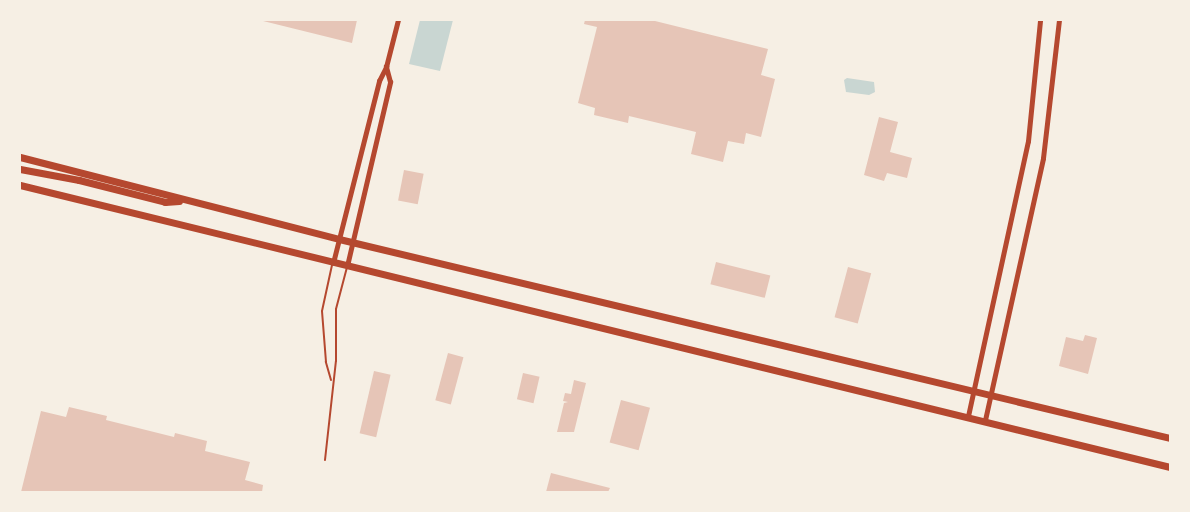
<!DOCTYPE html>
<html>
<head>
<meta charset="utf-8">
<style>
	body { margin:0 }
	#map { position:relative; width:1190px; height:512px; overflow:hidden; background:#f6efe4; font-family:Lora,serif }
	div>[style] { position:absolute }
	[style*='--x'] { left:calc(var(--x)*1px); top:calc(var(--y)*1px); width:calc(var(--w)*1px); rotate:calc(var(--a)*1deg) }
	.water>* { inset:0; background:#c9d6d2 }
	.building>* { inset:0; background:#e6c5b7; transform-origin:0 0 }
	.service>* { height:2px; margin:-1px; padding:0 1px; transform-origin:1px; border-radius:1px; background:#b5482f }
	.minor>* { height:4.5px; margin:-2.25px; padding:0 2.25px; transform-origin:2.25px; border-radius:2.25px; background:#b5482f }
	.tertiary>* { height:5px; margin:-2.5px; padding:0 2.5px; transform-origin:2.5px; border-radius:2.5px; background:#b5482f }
	.primary>* { height:7px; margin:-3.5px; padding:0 3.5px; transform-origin:3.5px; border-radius:3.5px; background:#b5482f }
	span { translate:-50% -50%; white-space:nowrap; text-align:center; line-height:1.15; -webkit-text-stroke:6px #f6efe4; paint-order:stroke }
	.frame { position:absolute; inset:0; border:21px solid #f6efe4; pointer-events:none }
</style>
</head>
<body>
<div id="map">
	<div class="water">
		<i style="clip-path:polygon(420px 20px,453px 20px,440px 71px,409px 64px)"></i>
		<i style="clip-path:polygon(847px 78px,874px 82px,875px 92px,869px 95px,846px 92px,844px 80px)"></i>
	</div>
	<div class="building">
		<i style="clip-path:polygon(259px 20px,357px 20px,352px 43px)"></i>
		<i style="clip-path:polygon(585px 20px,651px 20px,768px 49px,761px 75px,775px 79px,761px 137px,746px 133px,744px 144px,728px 141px,723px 162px,691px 154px,696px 132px,629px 116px,628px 123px,594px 115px,595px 108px,578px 103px,597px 27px,584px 24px)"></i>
		<i style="clip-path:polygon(879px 117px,898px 122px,890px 152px,912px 158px,907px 178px,887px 173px,884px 181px,864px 175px)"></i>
		<i style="left:404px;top:170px;width:20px;height:31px;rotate:11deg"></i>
		<i style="left:716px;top:262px;width:56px;height:23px;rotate:14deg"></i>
		<i style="left:848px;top:267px;width:24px;height:52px;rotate:15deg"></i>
		<i style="clip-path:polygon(1085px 335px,1097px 338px,1088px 374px,1059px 366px,1066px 337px,1083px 341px)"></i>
		<i style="left:448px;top:353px;width:16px;height:49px;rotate:15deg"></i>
		<i style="left:374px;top:371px;width:17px;height:64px;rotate:13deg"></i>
		<i style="left:523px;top:373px;width:17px;height:27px;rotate:13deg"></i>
		<i style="clip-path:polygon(574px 380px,586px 383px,574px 432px,557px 432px,564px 403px,568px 402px,563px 401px,565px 393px,571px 394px)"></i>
		<i style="left:621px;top:400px;width:30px;height:44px;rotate:15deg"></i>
		<i style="clip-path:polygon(69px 407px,107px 416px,106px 420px,174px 437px,175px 433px,207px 441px,205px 451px,250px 462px,245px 480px,263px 485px,262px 492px,21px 492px,41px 411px,66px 417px)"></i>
		<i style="clip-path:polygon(551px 473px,610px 488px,608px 492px,546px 492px)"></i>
	</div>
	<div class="service">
		<i style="--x:331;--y:380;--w:19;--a:-106"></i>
		<i style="--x:326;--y:362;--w:51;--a:-94.5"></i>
		<i style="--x:322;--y:311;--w:47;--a:-77.7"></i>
		<i style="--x:325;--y:460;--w:100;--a:-83.7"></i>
		<i style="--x:336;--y:361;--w:52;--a:-90"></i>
		<i style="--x:336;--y:309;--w:43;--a:-75.3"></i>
	</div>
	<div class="minor">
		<i style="--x:333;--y:263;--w:188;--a:-75.8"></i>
		<i style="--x:379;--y:81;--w:16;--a:-63"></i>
		<i style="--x:386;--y:67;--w:49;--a:-75.7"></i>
		<i style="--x:347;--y:266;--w:189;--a:-76.8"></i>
		<i style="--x:390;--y:82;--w:16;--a:-105"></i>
	</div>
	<div class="tertiary">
		<i style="--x:968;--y:416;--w:281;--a:-77.7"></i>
		<i style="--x:1028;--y:141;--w:122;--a:-84.3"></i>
		<i style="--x:985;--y:420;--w:268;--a:-77.5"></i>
		<i style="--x:1043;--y:158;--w:139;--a:-83.4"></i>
	</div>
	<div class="primary">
		<i style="--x:20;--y:157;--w:329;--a:14.4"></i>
		<i style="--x:339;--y:239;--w:854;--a:13.47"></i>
		<i style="--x:20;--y:169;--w:60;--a:10.6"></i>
		<i style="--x:79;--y:180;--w:89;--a:14.3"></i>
		<i style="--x:165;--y:202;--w:14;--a:-4"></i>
		<i style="--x:20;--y:185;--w:1184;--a:13.78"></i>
	</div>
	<div class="frame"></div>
</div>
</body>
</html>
